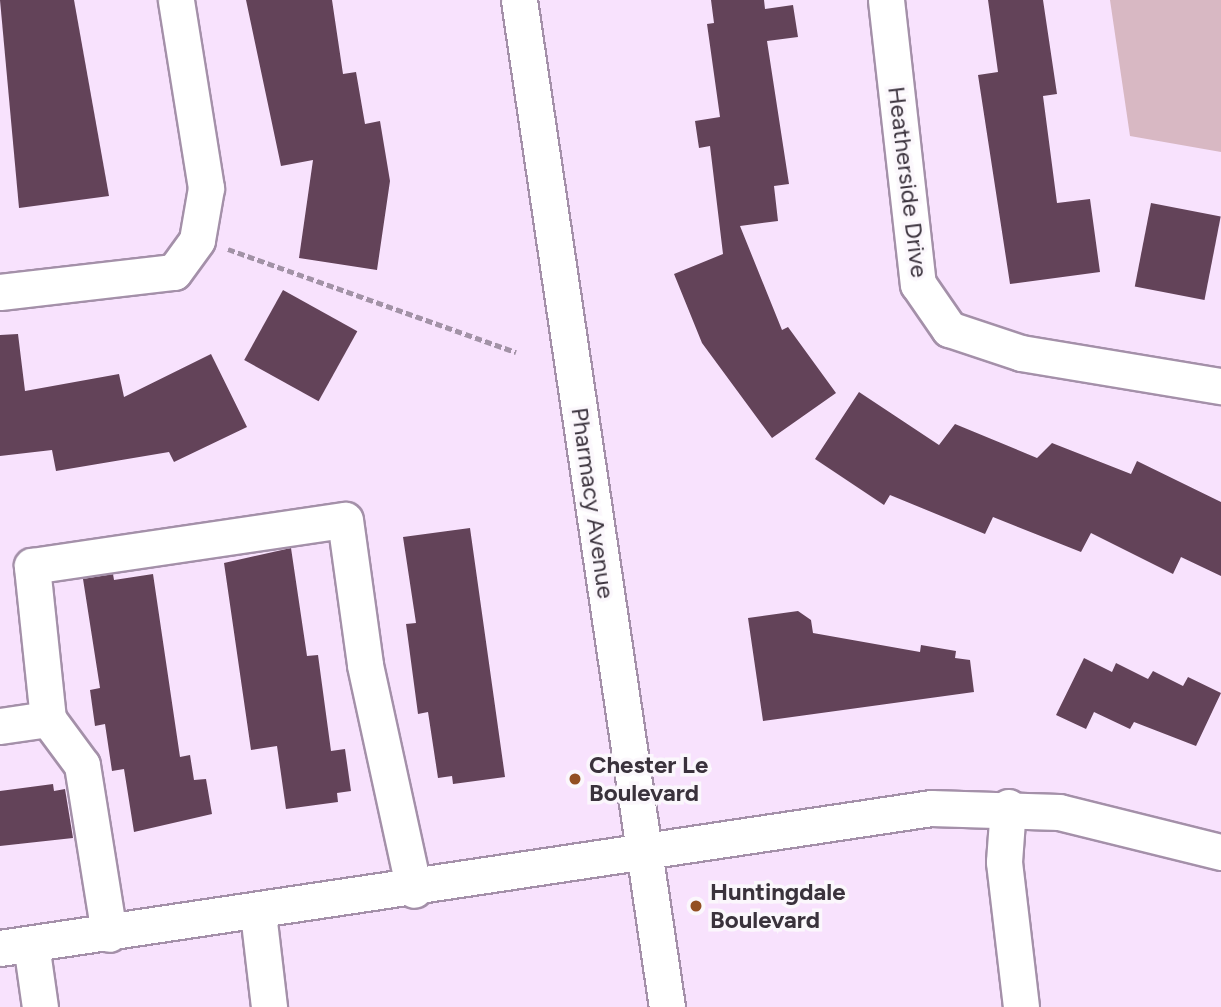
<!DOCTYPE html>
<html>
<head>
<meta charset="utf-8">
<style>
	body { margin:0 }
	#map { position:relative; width:1221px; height:1007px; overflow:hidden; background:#f8e2fd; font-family:Figtree,sans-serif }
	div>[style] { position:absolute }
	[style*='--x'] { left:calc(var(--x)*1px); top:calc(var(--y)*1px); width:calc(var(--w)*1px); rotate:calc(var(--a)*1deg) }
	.green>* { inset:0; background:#d8b8c3 }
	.building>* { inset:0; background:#634359; transform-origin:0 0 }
	.path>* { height:4.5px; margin-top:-2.25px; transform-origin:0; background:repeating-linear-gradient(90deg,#a292a6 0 7px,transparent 0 10.5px) }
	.roads { filter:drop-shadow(2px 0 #a490a9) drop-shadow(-2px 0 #a490a9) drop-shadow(0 2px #a490a9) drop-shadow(0 -2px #a490a9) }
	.minor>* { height:35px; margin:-17.5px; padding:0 17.5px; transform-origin:17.5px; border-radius:17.5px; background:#fff }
	.dots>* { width:19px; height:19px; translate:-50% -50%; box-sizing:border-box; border:4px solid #fbf7fc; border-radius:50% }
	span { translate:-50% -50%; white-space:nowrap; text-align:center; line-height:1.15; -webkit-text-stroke:7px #fbf7fc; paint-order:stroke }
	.street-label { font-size:24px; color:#3a323c }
	.poi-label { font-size:24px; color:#3a323c; font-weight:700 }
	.left { translate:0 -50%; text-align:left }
</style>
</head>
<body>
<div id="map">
	<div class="green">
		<i style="clip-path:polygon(1110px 0,1221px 0,1221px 152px,1130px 136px)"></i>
	</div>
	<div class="building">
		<i style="clip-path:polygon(0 0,74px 0,109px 196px,19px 208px)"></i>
		<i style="clip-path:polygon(246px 0,332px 0,343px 74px,356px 72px,365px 124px,380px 121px,390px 181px,377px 270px,299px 258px,313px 160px,281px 166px)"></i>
		<i style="clip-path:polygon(711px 0,764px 0,765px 9px,793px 5px,798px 37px,767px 41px,789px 184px,774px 186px,778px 221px,740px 226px,782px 330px,788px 327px,836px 393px,772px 438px,702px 343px,674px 274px,723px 254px,710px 146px,699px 148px,695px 121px,720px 117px,707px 24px,714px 23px)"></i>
		<i style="clip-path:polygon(988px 0,1043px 0,1057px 94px,1043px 96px,1057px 203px,1090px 199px,1100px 272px,1010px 284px,978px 75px,998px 72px)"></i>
		<i style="left:1151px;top:203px;width:71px;height:85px;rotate:11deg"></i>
		<i style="left:283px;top:290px;width:85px;height:80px;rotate:29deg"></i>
		<i style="clip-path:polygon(18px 334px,25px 391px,119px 374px,124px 397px,211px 354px,247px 427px,174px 462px,169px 452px,56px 471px,52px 450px,0 456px,0 335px)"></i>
		<i style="clip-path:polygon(859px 392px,939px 445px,955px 424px,1037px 458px,1052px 443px,1131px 474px,1137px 461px,1221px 502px,1221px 576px,1181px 557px,1173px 574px,1091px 533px,1081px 552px,993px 517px,985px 534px,890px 495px,884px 505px,815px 459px)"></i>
		<i style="clip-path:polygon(470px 528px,505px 777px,453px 784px,452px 776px,438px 778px,428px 712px,418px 714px,406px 624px,416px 623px,403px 537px)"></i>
		<i style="clip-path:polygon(291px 548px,307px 656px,318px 655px,331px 751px,345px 749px,351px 791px,337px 793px,338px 802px,286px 809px,277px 746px,251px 750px,224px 563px)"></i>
		<i style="clip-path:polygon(113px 574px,114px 580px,153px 574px,180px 757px,190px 755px,194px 780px,206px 779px,212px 814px,134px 832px,124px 769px,112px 771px,105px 724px,95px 726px,90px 690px,100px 688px,83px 579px)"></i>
		<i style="clip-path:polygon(798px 611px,811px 620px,813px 633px,920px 652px,921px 645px,956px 651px,955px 658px,970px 660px,974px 692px,763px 721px,748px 618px)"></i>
		<i style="clip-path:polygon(1084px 658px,1112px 672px,1116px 663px,1148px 679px,1153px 671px,1183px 686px,1188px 677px,1221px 693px,1196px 746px,1134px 722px,1130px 729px,1094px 712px,1086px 729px,1056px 715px)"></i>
		<i style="clip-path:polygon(53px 784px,54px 791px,65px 789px,73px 838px,0 846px,0 791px)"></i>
	</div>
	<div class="path">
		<i style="--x:228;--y:249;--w:306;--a:19.7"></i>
	</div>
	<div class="roads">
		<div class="minor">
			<i style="--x:519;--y:0;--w:1018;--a:81.64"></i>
			<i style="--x:886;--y:0;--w:286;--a:83.6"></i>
			<i style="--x:918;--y:284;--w:55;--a:55.4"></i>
			<i style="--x:949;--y:329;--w:76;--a:18.4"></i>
			<i style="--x:1021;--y:353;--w:203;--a:9.4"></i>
			<i style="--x:0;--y:292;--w:175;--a:-6.6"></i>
			<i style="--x:174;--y:272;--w:39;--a:-54"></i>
			<i style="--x:197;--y:240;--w:53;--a:-80.2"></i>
			<i style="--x:206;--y:188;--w:190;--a:-99.1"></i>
			<i style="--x:48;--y:719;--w:57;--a:53.5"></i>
			<i style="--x:82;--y:765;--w:171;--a:80.9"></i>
			<i style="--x:0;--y:726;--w:49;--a:-8.3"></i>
			<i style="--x:48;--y:719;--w:154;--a:-96"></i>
			<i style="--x:32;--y:566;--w:316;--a:-8.4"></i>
			<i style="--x:345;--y:520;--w:146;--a:82.1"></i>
			<i style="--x:365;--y:665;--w:230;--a:77.7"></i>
			<i style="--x:1008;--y:807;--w:55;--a:94.2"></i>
			<i style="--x:1004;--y:862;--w:146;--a:83.3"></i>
			<i style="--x:258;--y:913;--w:95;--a:83.3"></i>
			<i style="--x:31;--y:944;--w:64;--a:81.9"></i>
			<i style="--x:0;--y:948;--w:941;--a:-8.55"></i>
			<i style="--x:931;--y:808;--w:128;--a:1.8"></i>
			<i style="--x:1059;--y:812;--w:167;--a:13.9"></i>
		</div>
	</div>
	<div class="dots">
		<i style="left:575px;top:779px;background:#934f22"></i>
		<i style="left:696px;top:906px;background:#934f22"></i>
	</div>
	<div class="street-label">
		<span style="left:908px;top:182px;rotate:83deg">Heatherside Drive</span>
		<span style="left:593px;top:503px;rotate:82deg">Pharmacy Avenue</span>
	</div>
	<div class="poi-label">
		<span class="left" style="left:589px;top:779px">Chester Le<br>Boulevard</span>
		<span class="left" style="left:710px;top:906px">Huntingdale<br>Boulevard</span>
	</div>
</div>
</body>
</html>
